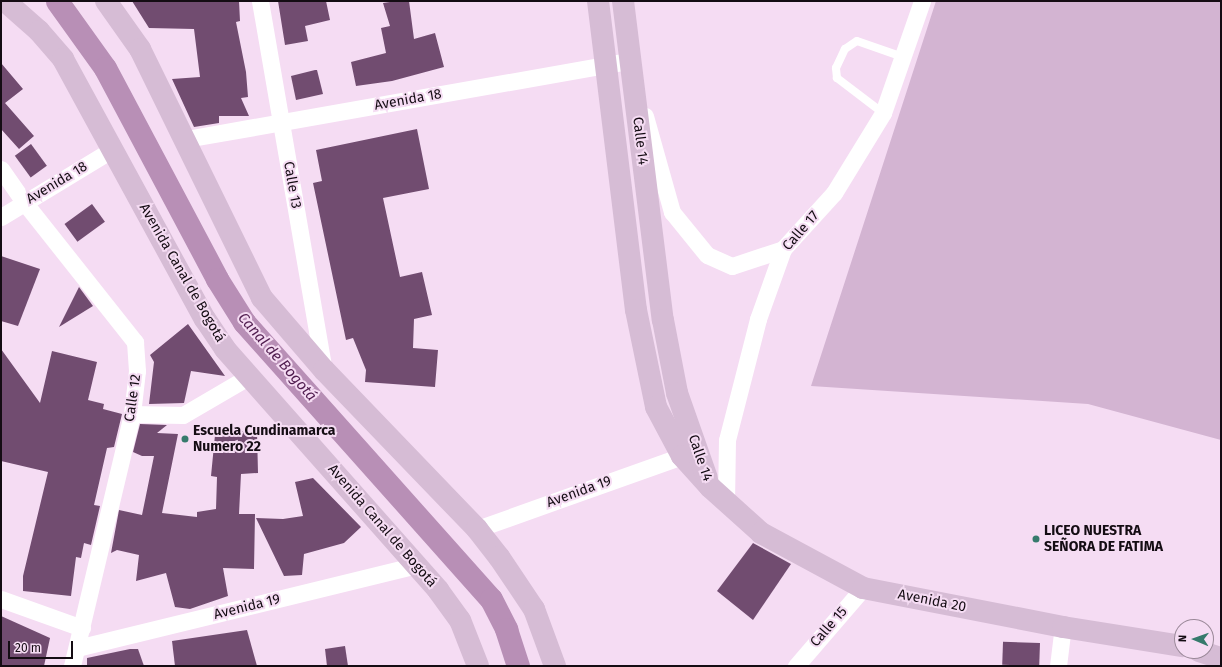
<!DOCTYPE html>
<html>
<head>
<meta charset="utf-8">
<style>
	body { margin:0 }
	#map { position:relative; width:1222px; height:667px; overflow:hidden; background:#f5dcf3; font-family:"Fira Sans",sans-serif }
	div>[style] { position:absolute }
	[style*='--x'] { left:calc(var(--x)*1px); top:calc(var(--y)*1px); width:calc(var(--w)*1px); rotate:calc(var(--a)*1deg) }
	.green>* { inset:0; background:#d3b4d2 }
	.canal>* { height:23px; margin:-11.5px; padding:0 11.5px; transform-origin:11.5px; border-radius:11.5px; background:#b88fb6 }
	.building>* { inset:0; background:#714c70; transform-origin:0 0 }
	.lane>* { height:8px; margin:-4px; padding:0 4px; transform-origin:4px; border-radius:4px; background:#fff }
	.street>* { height:17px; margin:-8.5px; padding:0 8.5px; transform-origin:8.5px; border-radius:8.5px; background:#fff }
	.secondary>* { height:22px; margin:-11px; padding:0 11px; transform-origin:11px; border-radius:11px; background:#d6bcd5 }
	.dots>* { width:11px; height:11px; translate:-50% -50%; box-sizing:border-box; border:2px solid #f5dcf3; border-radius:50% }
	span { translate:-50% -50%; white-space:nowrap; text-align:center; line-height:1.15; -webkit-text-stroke:4px #f5dcf3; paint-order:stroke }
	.street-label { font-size:14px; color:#140c13 }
	.poi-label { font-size:14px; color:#140c13; font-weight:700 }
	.left { translate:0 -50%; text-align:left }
	.water-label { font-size:15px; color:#501d4f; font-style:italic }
	.frame { position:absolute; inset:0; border:2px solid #140c13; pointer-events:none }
	.north { position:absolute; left:1174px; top:619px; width:40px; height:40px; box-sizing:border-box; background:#f5dcf3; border:1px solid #9b8999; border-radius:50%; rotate:272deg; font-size:11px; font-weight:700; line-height:16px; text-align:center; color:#140c13 }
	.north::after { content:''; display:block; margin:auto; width:14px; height:18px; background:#367a6c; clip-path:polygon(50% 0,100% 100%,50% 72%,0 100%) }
	.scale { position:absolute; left:8px; top:641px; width:65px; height:18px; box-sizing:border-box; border:2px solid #140c13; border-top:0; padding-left:5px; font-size:12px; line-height:14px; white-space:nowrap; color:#140c13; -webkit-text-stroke:3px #f5dcf3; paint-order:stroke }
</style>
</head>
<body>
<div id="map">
	<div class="green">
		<i style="clip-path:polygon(936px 1px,1221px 1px,1221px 440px,1088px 404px,811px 386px)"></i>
	</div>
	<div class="canal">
		<i style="--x:57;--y:1;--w:82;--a:54.4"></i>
		<i style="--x:105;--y:68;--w:239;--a:62"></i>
		<i style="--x:217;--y:279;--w:51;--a:57.9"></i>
		<i style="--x:244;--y:322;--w:371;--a:48.3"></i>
		<i style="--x:491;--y:599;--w:34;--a:63"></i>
		<i style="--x:506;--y:629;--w:39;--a:72"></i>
	</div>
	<div class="building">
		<i style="clip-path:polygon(132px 1px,239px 1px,240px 21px,236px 22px,246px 72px,248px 97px,241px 98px,249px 116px,219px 116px,219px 123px,194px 127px,172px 79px,200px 77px,194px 29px,149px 28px)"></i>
		<i style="clip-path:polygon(278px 1px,326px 1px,330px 20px,305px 26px,308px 41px,285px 45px)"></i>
		<i style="clip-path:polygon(397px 1px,409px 1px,414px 39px,435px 33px,444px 67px,392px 81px,356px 86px,351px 62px,386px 53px,381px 28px,390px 26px,383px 3px)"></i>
		<i style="clip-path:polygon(1px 63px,23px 89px,5px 103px,34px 136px,19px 149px,1px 129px)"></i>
		<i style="clip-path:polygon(315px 70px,317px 70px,323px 94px,296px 100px,291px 76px)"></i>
		<i style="clip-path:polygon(417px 129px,429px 189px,383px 198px,400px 277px,422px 272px,432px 315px,414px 319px,413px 348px,438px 350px,435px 387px,365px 382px,366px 370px,353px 338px,346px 340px,313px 183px,322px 181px,316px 150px)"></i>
		<i style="left:31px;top:144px;width:27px;height:20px;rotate:54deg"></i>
		<i style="left:92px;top:204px;width:22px;height:34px;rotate:54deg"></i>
		<i style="clip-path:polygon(1px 256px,40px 269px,18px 326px,1px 321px)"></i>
		<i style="clip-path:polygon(79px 287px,93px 306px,59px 327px)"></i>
		<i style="clip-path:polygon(188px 324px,225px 376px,191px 371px,184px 403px,149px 404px,154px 362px,150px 355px)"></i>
		<i style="clip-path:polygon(1px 349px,40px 403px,52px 351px,97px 362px,88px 400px,104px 404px,103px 409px,122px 414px,114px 447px,107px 448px,94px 505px,100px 506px,91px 545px,84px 543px,81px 558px,76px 557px,71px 596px,23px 591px,23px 576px,48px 472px,1px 461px)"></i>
		<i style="clip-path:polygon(140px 424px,167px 425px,157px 433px,178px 434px,162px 513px,197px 517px,197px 512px,216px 509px,217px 477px,211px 476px,215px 435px,223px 435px,222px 431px,257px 432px,258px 473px,241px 474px,239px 514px,255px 514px,254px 569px,223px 568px,228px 596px,190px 609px,175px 607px,166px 573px,136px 581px,139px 555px,117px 550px,111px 553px,119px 510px,142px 515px,154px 456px,142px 456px,133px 452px)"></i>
		<i style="clip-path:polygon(313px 478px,361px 527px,344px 543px,304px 554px,302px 575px,284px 576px,256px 518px,283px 519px,303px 516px,295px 482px)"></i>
		<i style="clip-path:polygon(753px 543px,791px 564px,753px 620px,717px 591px)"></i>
		<i style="clip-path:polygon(1px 616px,50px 638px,44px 666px,1px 666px)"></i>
		<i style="clip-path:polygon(247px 630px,257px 666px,175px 666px,172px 641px)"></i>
		<i style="left:1040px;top:643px;width:23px;height:37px;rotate:92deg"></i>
		<i style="clip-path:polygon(345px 646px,348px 666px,327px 666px,325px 649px)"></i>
		<i style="clip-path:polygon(130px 649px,138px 649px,144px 666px,87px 666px,87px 658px)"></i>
	</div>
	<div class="lane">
		<i style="--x:883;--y:113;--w:58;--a:-142.7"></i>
		<i style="--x:837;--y:78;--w:10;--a:-96"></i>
		<i style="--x:836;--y:68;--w:21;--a:-65"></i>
		<i style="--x:845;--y:49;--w:14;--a:-34"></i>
		<i style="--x:857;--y:41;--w:49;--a:19.2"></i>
	</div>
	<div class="street">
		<i style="--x:260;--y:1;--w:375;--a:80.2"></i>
		<i style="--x:645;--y:116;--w:100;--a:74.3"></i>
		<i style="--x:672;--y:212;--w:55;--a:50.9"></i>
		<i style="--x:707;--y:255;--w:27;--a:24"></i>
		<i style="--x:732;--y:266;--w:54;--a:-18.4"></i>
		<i style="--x:186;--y:139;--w:451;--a:-10"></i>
		<i style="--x:630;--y:61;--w:12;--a:76"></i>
		<i style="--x:1;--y:169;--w:40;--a:55.1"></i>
		<i style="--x:24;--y:202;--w:179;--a:51.6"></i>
		<i style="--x:135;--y:342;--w:29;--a:86"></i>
		<i style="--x:137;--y:371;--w:43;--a:96.6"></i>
		<i style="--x:132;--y:414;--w:259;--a:103.4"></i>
		<i style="--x:1;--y:217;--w:131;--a:-31.3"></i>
		<i style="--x:132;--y:414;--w:51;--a:1.1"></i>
		<i style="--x:183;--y:415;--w:75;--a:-30.3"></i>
		<i style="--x:726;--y:503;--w:63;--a:-89.1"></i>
		<i style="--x:727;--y:440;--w:125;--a:-75.6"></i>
		<i style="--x:758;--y:319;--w:74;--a:-70.3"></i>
		<i style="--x:783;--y:249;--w:76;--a:-47.7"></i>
		<i style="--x:834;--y:193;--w:94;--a:-58.5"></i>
		<i style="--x:883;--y:113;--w:119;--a:-70.8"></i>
		<i style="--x:477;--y:529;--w:218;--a:-19.6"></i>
		<i style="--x:1;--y:599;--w:86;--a:19.7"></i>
		<i style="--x:77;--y:648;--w:350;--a:-13.7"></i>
		<i style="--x:796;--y:666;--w:103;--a:-49.3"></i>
		<i style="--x:1058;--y:666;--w:39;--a:-83"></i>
	</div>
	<div class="secondary">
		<i style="--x:5;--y:1;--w:45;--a:41.4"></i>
		<i style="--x:39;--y:31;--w:37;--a:49"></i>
		<i style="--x:63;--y:59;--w:296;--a:61.4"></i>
		<i style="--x:205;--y:319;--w:36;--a:56"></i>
		<i style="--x:225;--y:349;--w:322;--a:48.5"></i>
		<i style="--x:438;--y:590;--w:37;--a:54"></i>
		<i style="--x:460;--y:620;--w:49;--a:68.6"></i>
		<i style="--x:106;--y:1;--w:59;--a:54.7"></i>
		<i style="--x:140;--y:49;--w:277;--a:63.9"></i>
		<i style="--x:262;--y:298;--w:95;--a:49.3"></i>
		<i style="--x:324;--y:370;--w:221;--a:46.1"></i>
		<i style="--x:477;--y:529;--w:36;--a:52"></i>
		<i style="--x:499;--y:557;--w:63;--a:56.1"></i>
		<i style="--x:534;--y:609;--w:61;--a:69.8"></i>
		<i style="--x:598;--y:1;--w:311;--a:83"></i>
		<i style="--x:636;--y:310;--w:99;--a:78.3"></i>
		<i style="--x:656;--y:407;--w:55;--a:62"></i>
		<i style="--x:682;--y:456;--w:42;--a:47.9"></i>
		<i style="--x:710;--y:487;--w:69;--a:42"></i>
		<i style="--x:761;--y:533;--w:116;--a:28.3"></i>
		<i style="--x:863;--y:588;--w:204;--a:11"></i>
		<i style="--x:1063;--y:627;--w:121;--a:9.1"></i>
		<i style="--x:623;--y:1;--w:321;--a:82.9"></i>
		<i style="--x:663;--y:320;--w:74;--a:79.1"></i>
		<i style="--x:677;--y:393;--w:90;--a:70.6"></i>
		<i style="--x:1199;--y:651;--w:23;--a:18"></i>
	</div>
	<div class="dots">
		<i style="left:185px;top:439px;background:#367a6c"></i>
		<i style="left:1036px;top:539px;background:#367a6c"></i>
	</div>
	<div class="street-label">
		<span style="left:408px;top:100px;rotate:-10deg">Avenida 18</span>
		<span style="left:640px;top:141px;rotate:83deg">Calle 14</span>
		<span style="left:57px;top:183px;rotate:-31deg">Avenida 18</span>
		<span style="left:292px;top:185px;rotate:80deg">Calle 13</span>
		<span style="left:801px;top:231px;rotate:-49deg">Calle 17</span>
		<span style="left:182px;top:273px;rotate:60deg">Avenida Canal de Bogotá</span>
		<span style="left:133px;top:398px;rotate:-82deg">Calle 12</span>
		<span style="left:700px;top:458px;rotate:71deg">Calle 14</span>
		<span style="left:579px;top:492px;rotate:-20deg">Avenida 19</span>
		<span style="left:382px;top:526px;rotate:49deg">Avenida Canal de Bogotá</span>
		<span style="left:932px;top:601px;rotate:11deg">Avenida 20</span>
		<span style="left:247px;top:607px;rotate:-14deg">Avenida 19</span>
		<span style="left:829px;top:627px;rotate:-49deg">Calle 15</span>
	</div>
	<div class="poi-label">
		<span class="left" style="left:193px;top:439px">Escuela Cundinamarca<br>Numero 22</span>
		<span class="left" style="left:1044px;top:539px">LICEO NUESTRA<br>SEÑORA DE FATIMA</span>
	</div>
	<div class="water-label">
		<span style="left:277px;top:357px;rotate:49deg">Canal de Bogotá</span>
	</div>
	<div class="frame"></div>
	<div class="north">N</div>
	<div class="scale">20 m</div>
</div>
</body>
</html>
